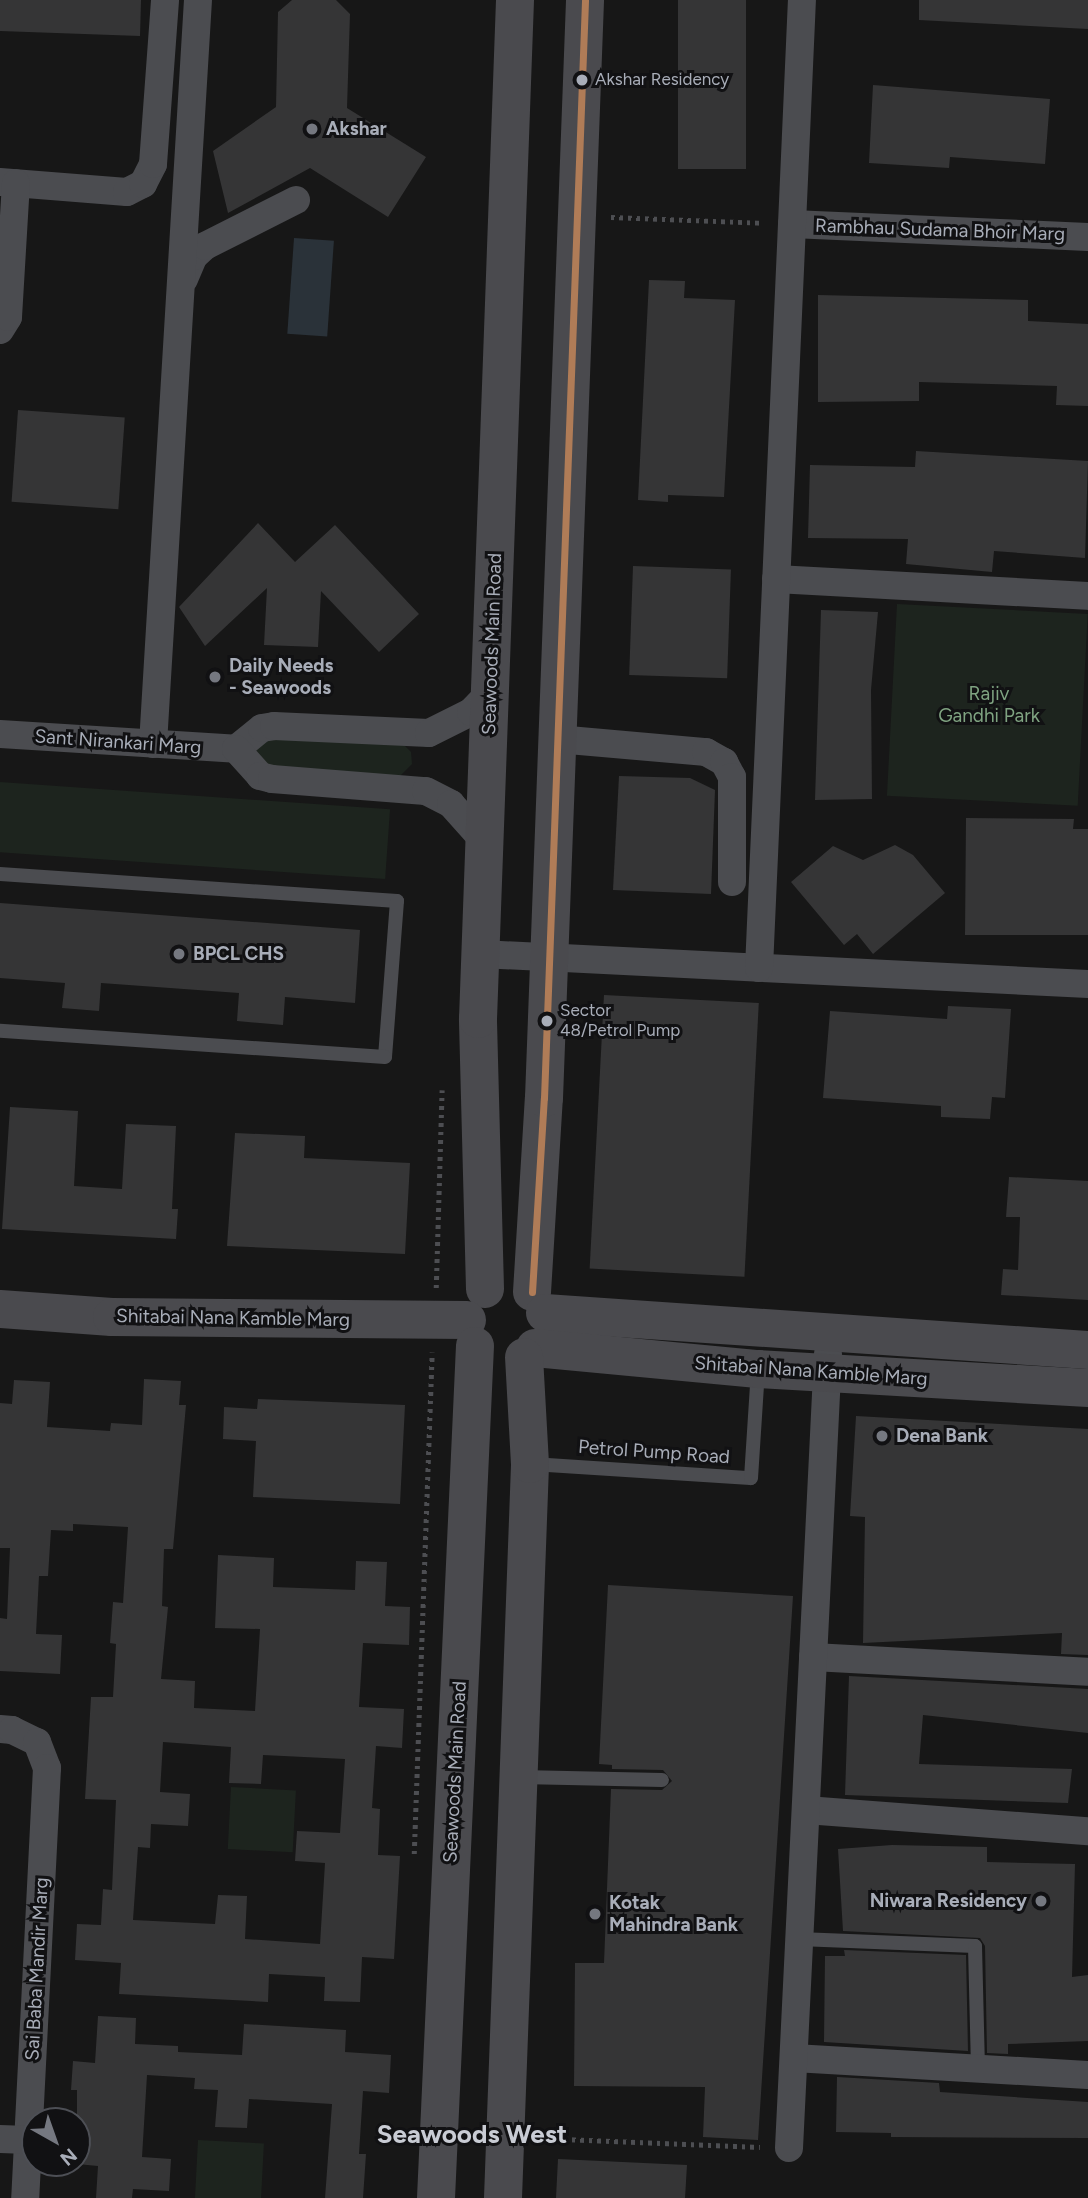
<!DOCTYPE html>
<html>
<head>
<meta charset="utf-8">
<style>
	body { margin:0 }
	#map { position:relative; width:1088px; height:2198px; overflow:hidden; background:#171717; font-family:Figtree,sans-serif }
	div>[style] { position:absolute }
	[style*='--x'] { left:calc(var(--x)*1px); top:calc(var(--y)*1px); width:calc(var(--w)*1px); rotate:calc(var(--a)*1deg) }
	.green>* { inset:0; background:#1d241e; transform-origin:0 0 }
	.water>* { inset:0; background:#2a3239; transform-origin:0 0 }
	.building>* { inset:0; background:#353536; transform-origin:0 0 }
	.path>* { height:4.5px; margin-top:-2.25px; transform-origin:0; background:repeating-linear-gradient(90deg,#4d4e52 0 3.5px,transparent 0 8.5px) }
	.lane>* { height:14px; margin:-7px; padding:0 7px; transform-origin:7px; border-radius:7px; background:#4b4c50 }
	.street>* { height:28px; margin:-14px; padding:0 14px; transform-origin:14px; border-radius:14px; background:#4b4c50 }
	.secondary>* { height:38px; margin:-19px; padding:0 19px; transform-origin:19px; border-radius:19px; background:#4a4a4e }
	.bus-1>* { height:7px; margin:-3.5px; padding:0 3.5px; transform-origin:3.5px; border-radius:3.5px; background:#b07c57 }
	.dots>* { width:19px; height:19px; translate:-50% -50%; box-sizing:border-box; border:4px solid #111113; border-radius:50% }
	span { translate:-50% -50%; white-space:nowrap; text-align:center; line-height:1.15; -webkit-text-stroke:6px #111113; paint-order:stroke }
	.bus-label { font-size:17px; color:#a8adb8 }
	.left { translate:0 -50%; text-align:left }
	.poi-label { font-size:19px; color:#a8adb8; font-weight:700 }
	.right { translate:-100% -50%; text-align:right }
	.street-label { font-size:19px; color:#a8adb8 }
	.park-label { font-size:19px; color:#7fa381 }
	.district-label { font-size:26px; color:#c9ccd4; font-weight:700 }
	.north { position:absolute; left:21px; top:2107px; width:70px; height:70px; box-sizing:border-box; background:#111113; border:2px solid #4d4f55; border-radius:50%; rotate:140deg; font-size:19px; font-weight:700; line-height:28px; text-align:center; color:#a8adb8 }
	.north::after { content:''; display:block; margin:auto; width:24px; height:32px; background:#757880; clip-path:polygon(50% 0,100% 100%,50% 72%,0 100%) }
</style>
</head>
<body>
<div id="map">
	<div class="green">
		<i style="left:897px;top:604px;width:191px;height:192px;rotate:3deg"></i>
		<i style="clip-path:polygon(263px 736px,403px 744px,411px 752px,412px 764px,400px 776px,260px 766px,255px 745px)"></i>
		<i style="left:0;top:782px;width:391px;height:70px;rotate:4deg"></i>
		<i style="left:231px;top:1787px;width:65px;height:62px;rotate:3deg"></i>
		<i style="left:198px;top:2140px;width:66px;height:58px;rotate:3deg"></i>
	</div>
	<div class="water">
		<i style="left:294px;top:238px;width:40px;height:96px;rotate:4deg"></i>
	</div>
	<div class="building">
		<i style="clip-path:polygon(0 0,141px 0,140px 36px,0 31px)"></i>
		<i style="clip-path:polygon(292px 0,336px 0,350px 14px,347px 108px,426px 157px,388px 217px,310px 168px,228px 213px,213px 151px,276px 107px,278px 12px)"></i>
		<i style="left:678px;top:0;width:68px;height:169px"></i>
		<i style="clip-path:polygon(919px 0,1088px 0,1088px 29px,919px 20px)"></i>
		<i style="clip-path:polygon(873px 85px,1050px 99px,1045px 164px,950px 157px,949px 168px,869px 163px)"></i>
		<i style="clip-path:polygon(649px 280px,685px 281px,684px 298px,735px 300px,724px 497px,668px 495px,668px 502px,638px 500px)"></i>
		<i style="clip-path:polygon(818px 295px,1028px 300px,1028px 321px,1088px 324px,1088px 406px,1056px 405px,1057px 386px,919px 382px,919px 401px,818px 402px)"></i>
		<i style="left:18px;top:410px;width:107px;height:92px;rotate:4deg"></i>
		<i style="clip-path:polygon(916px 451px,1088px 461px,1085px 558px,994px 551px,992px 572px,906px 564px,908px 539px,808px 538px,810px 465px,915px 467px)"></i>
		<i style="clip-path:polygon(258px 523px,295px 562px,335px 525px,419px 614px,379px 652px,321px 591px,318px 647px,264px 645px,267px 588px,205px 646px,179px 607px)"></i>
		<i style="left:633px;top:566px;width:98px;height:109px;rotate:2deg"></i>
		<i style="clip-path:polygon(821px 610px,878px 612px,871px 690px,872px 799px,815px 800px)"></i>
		<i style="clip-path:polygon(619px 776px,690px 778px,715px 790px,711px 894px,613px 890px)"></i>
		<i style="clip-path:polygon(966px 818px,1074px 819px,1073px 829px,1088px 829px,1088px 935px,965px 935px)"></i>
		<i style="clip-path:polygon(895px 845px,913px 855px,945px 893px,873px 954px,857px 934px,844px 945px,791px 882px,833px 846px,863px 860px)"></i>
		<i style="clip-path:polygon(0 903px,360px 930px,355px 1003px,285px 997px,283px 1025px,237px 1021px,239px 993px,101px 983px,99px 1011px,62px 1008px,65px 983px,0 978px)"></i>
		<i style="left:604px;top:995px;width:155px;height:274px;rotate:3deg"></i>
		<i style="clip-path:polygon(948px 1006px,1011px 1009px,1005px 1098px,992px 1097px,990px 1119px,941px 1117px,941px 1106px,823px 1098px,830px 1011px,947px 1019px)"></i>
		<i style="clip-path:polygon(10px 1107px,78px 1111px,74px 1186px,122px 1189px,126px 1124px,176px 1126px,172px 1209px,178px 1209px,176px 1239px,2px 1229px)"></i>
		<i style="clip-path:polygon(235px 1133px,305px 1136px,304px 1158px,410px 1163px,405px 1254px,227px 1246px)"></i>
		<i style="clip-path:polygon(1009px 1177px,1088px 1181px,1088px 1300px,1001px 1295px,1003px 1269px,1018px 1270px,1020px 1217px,1006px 1217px)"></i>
		<i style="clip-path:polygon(evenodd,144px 1379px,181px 1381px,179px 1405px,186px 1405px,173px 1549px,164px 1549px,162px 1606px,168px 1607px,161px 1679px,195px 1681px,194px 1708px,255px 1711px,260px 1629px,215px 1628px,218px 1555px,274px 1558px,273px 1587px,355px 1590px,356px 1561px,387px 1562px,385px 1606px,410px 1607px,409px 1645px,363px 1643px,359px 1707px,404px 1709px,402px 1748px,376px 1746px,372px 1808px,380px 1809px,378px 1855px,400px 1856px,394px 1959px,362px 1957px,360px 2002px,324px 2001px,325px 1977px,269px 1974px,268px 2002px,119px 1994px,121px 1963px,75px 1960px,77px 1924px,101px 1925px,103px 1889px,112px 1890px,116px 1800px,85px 1799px,91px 1697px,113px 1697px,116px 1644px,110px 1643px,113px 1602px,123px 1603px,128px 1527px,73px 1524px,73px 1531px,51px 1530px,48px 1576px,39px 1576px,36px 1634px,62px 1635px,60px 1674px,0 1671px,0 1618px,7px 1619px,10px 1548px,0 1548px,0 1403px,12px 1404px,14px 1380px,50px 1382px,47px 1427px,110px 1431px,111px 1423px,142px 1425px,144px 1379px,163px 1742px,231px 1747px,229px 1783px,261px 1784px,263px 1755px,345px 1759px,340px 1833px,297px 1831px,295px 1861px,325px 1863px,320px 1944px,245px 1939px,247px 1896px,218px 1895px,215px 1924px,133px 1920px,138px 1847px,150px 1848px,151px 1824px,188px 1826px,190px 1794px,160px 1792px,163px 1742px)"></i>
		<i style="clip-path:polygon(258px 1399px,405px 1405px,400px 1504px,253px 1497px,256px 1441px,223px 1439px,224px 1407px,257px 1409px)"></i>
		<i style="clip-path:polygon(856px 1416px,1088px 1429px,1088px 1655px,1061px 1654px,1062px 1633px,863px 1643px,865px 1517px,850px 1516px)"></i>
		<i style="clip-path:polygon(608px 1585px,793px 1596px,758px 2140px,703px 2137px,705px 2087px,574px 2086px,575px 1963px,604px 1963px,611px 1789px,662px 1790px,672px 1781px,663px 1770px,612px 1769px,612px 1765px,599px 1764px)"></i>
		<i style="clip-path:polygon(849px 1676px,1088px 1689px,1088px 1733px,923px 1715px,919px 1764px,1072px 1769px,1068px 1803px,845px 1795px)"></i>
		<i style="clip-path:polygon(892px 1845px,987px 1847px,987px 1862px,1075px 1864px,1072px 1977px,1088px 1975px,1088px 2041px,1008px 2044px,1008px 2054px,987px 2053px,985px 1946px,980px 1938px,843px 1931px,838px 1849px)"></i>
		<i style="clip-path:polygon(844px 1950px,966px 1955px,968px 2051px,824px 2042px,825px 1956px,845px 1956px)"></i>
		<i style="clip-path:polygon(98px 2016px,136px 2018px,135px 2044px,178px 2046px,178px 2052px,242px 2055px,244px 2024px,346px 2030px,345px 2052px,391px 2055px,389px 2093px,363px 2091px,359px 2154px,366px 2154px,363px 2198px,325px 2198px,332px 2104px,249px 2099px,247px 2128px,215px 2127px,218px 2090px,194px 2089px,195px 2078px,147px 2075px,142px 2157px,171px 2159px,169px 2191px,133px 2189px,132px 2198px,96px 2198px,98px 2166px,77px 2164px,77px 2090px,71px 2090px,73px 2061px,95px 2063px)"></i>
		<i style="clip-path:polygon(837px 2077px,939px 2083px,940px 2092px,1088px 2102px,1088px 2138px,891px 2137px,891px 2133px,836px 2132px)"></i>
		<i style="clip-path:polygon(558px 2159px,687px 2165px,685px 2198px,556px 2198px)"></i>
	</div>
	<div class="path">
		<i style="--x:611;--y:217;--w:153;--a:2.2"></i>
		<i style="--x:436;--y:1288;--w:198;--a:-88.3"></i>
		<i style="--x:414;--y:1854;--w:502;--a:-87.95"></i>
		<i style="--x:538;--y:2138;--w:222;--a:2.3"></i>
	</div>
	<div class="lane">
		<i style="--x:0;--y:874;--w:398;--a:3.9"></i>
		<i style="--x:397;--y:901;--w:156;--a:94.4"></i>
		<i style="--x:385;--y:1057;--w:386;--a:-176.1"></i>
		<i style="--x:532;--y:1464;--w:219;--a:3.7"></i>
		<i style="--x:751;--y:1478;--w:107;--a:-86.3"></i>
		<i style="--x:520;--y:1777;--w:142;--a:1.2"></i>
		<i style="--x:799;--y:1939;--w:176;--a:2.3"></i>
		<i style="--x:975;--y:1946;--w:123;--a:88.6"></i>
	</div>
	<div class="street">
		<i style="--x:0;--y:182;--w:127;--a:4.5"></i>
		<i style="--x:127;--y:192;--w:18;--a:-27"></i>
		<i style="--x:143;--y:184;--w:22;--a:-63"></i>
		<i style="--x:153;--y:164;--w:164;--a:-85.8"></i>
		<i style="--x:792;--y:224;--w:296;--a:2.5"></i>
		<i style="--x:184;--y:279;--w:25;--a:-67"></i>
		<i style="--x:194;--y:256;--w:15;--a:-42"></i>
		<i style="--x:205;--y:246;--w:102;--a:-26.8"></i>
		<i style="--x:0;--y:330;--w:15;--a:-58"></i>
		<i style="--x:8;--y:317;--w:134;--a:-86.6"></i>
		<i style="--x:776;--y:579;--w:312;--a:3.1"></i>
		<i style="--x:0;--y:734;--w:236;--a:3.6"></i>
		<i style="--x:236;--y:749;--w:33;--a:-39"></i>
		<i style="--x:262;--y:728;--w:12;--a:-9"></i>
		<i style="--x:274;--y:726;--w:155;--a:2.6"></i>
		<i style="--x:429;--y:733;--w:47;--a:-26.6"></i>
		<i style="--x:471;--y:712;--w:28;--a:-46"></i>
		<i style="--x:557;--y:739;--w:150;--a:5"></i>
		<i style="--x:706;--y:752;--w:21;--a:29"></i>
		<i style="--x:724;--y:762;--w:17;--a:62"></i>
		<i style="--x:732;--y:777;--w:105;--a:90"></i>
		<i style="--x:153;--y:744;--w:745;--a:-86.54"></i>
		<i style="--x:236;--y:749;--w:36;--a:48"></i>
		<i style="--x:260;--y:776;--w:12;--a:14"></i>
		<i style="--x:272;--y:779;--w:154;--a:4.5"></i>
		<i style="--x:426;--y:791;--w:28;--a:27"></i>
		<i style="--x:451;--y:804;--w:51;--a:48.2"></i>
		<i style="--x:481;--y:954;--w:608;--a:2.83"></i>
		<i style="--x:759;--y:968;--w:969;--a:-87.46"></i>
		<i style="--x:813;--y:1657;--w:275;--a:3.1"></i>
		<i style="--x:0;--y:1729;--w:12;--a:5"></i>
		<i style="--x:12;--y:1730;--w:28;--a:26"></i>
		<i style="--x:37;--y:1742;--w:28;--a:69"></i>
		<i style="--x:47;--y:1768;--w:431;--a:92.9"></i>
		<i style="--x:806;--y:1810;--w:283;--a:4.3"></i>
		<i style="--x:794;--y:2058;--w:294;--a:3.3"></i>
		<i style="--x:0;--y:2139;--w:28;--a:2"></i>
		<i style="--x:789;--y:2148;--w:795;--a:-87.19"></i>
	</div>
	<div class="secondary">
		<i style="--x:485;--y:1289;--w:270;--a:-91.5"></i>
		<i style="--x:478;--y:1019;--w:1020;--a:-87.92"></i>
		<i style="--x:532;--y:1292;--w:194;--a:-86.5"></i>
		<i style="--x:544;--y:1098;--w:1099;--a:-87.86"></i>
		<i style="--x:0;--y:1309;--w:112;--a:4.1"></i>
		<i style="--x:112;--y:1317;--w:355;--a:0.5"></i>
		<i style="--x:545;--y:1313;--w:544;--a:3.9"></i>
		<i style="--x:535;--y:1348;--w:224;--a:5.4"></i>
		<i style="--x:758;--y:1369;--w:331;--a:3.3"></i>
		<i style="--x:436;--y:2198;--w:853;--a:-87.38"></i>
		<i style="--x:503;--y:2198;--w:734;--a:-87.89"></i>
		<i style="--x:530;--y:1464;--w:107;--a:-93.2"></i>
	</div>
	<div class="bus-1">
		<i style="--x:532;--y:1292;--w:194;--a:-86.5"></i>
		<i style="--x:544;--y:1098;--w:1099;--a:-87.86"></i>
	</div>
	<div class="dots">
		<i style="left:582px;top:80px;background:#a8adb8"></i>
		<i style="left:312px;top:129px;background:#757880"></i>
		<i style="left:215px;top:677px;background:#757880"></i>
		<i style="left:179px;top:954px;background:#757880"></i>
		<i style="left:547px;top:1021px;background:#a8adb8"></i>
		<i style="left:882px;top:1436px;background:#757880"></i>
		<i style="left:1041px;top:1901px;background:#757880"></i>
		<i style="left:595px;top:1914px;background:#757880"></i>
	</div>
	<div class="bus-label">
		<span class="left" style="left:595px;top:80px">Akshar Residency</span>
		<span class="left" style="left:560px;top:1021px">Sector<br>48/Petrol Pump</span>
	</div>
	<div class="poi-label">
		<span class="left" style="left:326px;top:129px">Akshar</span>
		<span class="left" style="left:229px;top:677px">Daily Needs<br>- Seawoods</span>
		<span class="left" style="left:193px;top:954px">BPCL CHS</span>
		<span class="left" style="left:896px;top:1436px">Dena Bank</span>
		<span class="right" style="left:1027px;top:1901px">Niwara Residency</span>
		<span class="left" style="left:609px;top:1914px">Kotak<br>Mahindra Bank</span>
	</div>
	<div class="street-label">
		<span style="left:940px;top:230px;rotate:2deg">Rambhau Sudama Bhoir Marg</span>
		<span style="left:492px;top:644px;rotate:-88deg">Seawoods Main Road</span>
		<span style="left:118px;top:742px;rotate:4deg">Sant Nirankari Marg</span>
		<span style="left:233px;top:1318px;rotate:1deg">Shitabai Nana Kamble Marg</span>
		<span style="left:811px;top:1371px;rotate:4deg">Shitabai Nana Kamble Marg</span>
		<span style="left:654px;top:1452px;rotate:4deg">Petrol Pump Road</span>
		<span style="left:455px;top:1772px;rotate:-87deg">Seawoods Main Road</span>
		<span style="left:37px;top:1969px;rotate:-87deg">Sai Baba Mandir Marg</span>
	</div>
	<div class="park-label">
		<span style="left:989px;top:705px">Rajiv<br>Gandhi Park</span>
	</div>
	<div class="district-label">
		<span style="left:472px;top:2135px">Seawoods West</span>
	</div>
	<div class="north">N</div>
</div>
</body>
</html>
